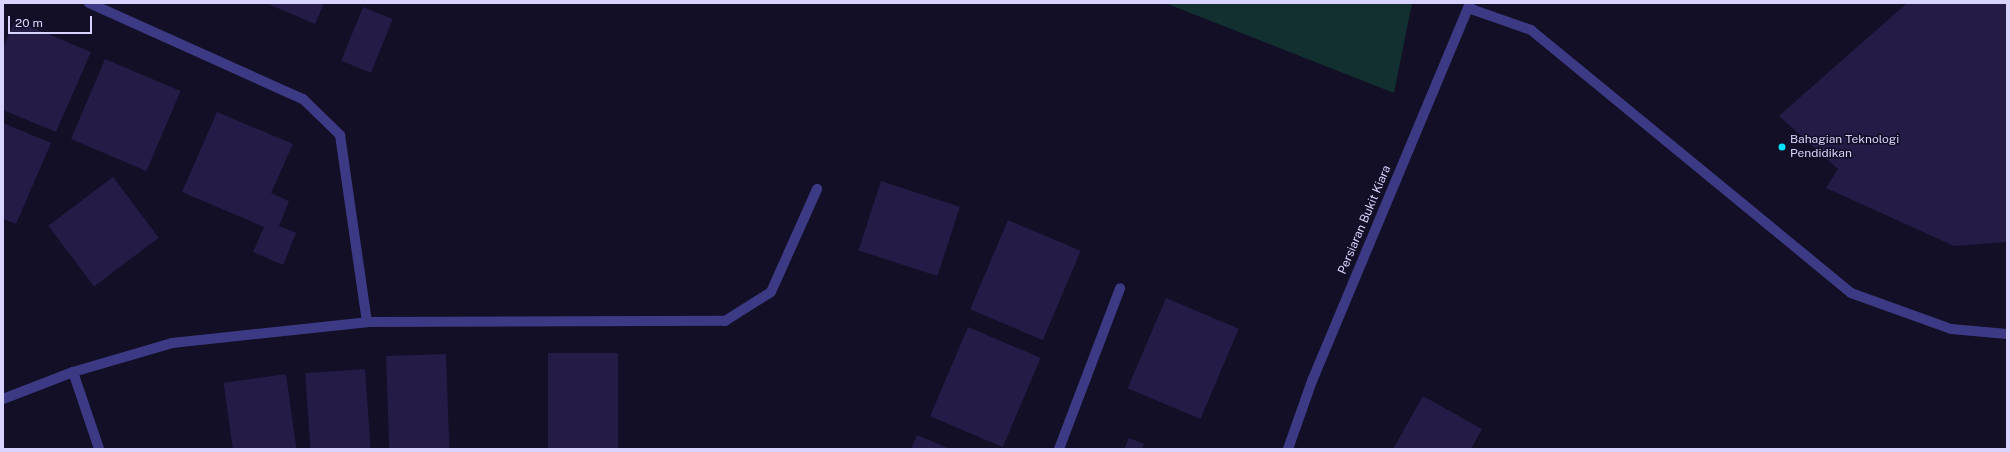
<!DOCTYPE html>
<html>
<head>
<meta charset="utf-8">
<style>
	body { margin:0 }
	#map { position:relative; width:2010px; height:452px; overflow:hidden; background:#130f26; font-family:"Public Sans",sans-serif }
	div>[style] { position:absolute }
	[style*='--x'] { left:calc(var(--x)*1px); top:calc(var(--y)*1px); width:calc(var(--w)*1px); rotate:calc(var(--a)*1deg) }
	.green>* { inset:0; background:#12302f }
	.building>* { inset:0; background:#241b47; transform-origin:0 0 }
	.service>* { height:10px; margin:-5px; padding:0 5px; transform-origin:5px; border-radius:5px; background:#3d3a85 }
	.tertiary>* { height:10px; margin:-5px; padding:0 5px; transform-origin:5px; border-radius:5px; background:#3d3a85 }
	.dots>* { width:11px; height:11px; translate:-50% -50%; box-sizing:border-box; border:2px solid #130f26; border-radius:50% }
	span { translate:-50% -50%; white-space:nowrap; text-align:center; line-height:1.15; -webkit-text-stroke:3px #130f26; paint-order:stroke }
	.poi-label { font-size:12px; color:#d9d4ff }
	.left { translate:0 -50%; text-align:left }
	.street-label { font-size:12px; color:#d9d4ff }
	.frame { position:absolute; inset:0; border:4px solid #d9d4ff; pointer-events:none }
	.scale { position:absolute; left:8px; top:16px; width:84px; height:18px; box-sizing:border-box; border:2px solid #d9d4ff; border-top:0; padding-left:5px; font-size:12px; line-height:14px; white-space:nowrap; color:#d9d4ff; -webkit-text-stroke:3px #130f26; paint-order:stroke }
</style>
</head>
<body>
<div id="map">
	<div class="green">
		<i style="clip-path:polygon(1165px 3px,1412px 3px,1394px 93px)"></i>
	</div>
	<div class="building">
		<i style="clip-path:polygon(266px 3px,324px 3px,315px 24px)"></i>
		<i style="clip-path:polygon(1907px 3px,2007px 3px,2007px 242px,1954px 246px,1826px 188px,1838px 169px,1779px 116px)"></i>
		<i style="left:363px;top:7px;width:32px;height:58px;rotate:22deg"></i>
		<i style="clip-path:polygon(15px 20px,91px 52px,56px 132px,3px 110px,3px 48px)"></i>
		<i style="left:105px;top:59px;width:82px;height:87px;rotate:23deg"></i>
		<i style="clip-path:polygon(217px 112px,293px 144px,271px 193px,289px 201px,279px 226px,296px 233px,283px 265px,253px 252px,264px 227px,182px 192px)"></i>
		<i style="clip-path:polygon(3px 123px,51px 143px,16px 224px,3px 219px)"></i>
		<i style="left:113px;top:177px;width:76px;height:81px;rotate:53deg"></i>
		<i style="left:881px;top:181px;width:83px;height:73px;rotate:18deg"></i>
		<i style="left:1008px;top:220px;width:79px;height:97px;rotate:23deg"></i>
		<i style="left:1166px;top:298px;width:79px;height:98px;rotate:23deg"></i>
		<i style="left:968px;top:327px;width:79px;height:97px;rotate:23deg"></i>
		<i style="left:548px;top:353px;width:70px;height:96px"></i>
		<i style="left:446px;top:354px;width:95px;height:60px;rotate:88deg"></i>
		<i style="left:365px;top:369px;width:80px;height:60px;rotate:86deg"></i>
		<i style="left:286px;top:374px;width:76px;height:63px;rotate:82deg"></i>
		<i style="clip-path:polygon(1423px 396px,1482px 429px,1471px 449px,1393px 449px)"></i>
		<i style="clip-path:polygon(917px 435px,950px 449px,911px 449px)"></i>
		<i style="clip-path:polygon(1129px 438px,1144px 444px,1142px 449px,1124px 449px)"></i>
	</div>
	<div class="service">
		<i style="--x:89;--y:3;--w:235;--a:24.2"></i>
		<i style="--x:303;--y:99;--w:52;--a:44.2"></i>
		<i style="--x:340;--y:135;--w:189;--a:81.8"></i>
		<i style="--x:1468;--y:8;--w:67;--a:19.2"></i>
		<i style="--x:1531;--y:30;--w:414;--a:39.4"></i>
		<i style="--x:1851;--y:293;--w:106;--a:19.8"></i>
		<i style="--x:1951;--y:329;--w:56;--a:5.1"></i>
		<i style="--x:73;--y:372;--w:81;--a:71.3"></i>
		<i style="--x:3;--y:399;--w:75;--a:-21.1"></i>
		<i style="--x:73;--y:372;--w:103;--a:-16.3"></i>
		<i style="--x:172;--y:343;--w:196;--a:-6.1"></i>
		<i style="--x:367;--y:322;--w:358;--a:-0.2"></i>
		<i style="--x:725;--y:321;--w:54;--a:-32.2"></i>
		<i style="--x:771;--y:292;--w:113;--a:-65.9"></i>
		<i style="--x:1059;--y:449;--w:172;--a:-69.2"></i>
	</div>
	<div class="tertiary">
		<i style="--x:1288;--y:449;--w:72;--a:-70.6"></i>
		<i style="--x:1312;--y:381;--w:410;--a:-67.3"></i>
	</div>
	<div class="dots">
		<i style="left:1782px;top:147px;background:#00e5ff"></i>
	</div>
	<div class="poi-label">
		<span class="left" style="left:1790px;top:147px">Bahagian Teknologi<br>Pendidikan</span>
	</div>
	<div class="street-label">
		<span style="left:1365px;top:220px;rotate:-67deg">Persiaran Bukit Kiara</span>
	</div>
	<div class="frame"></div>
	<div class="scale">20 m</div>
</div>
</body>
</html>
